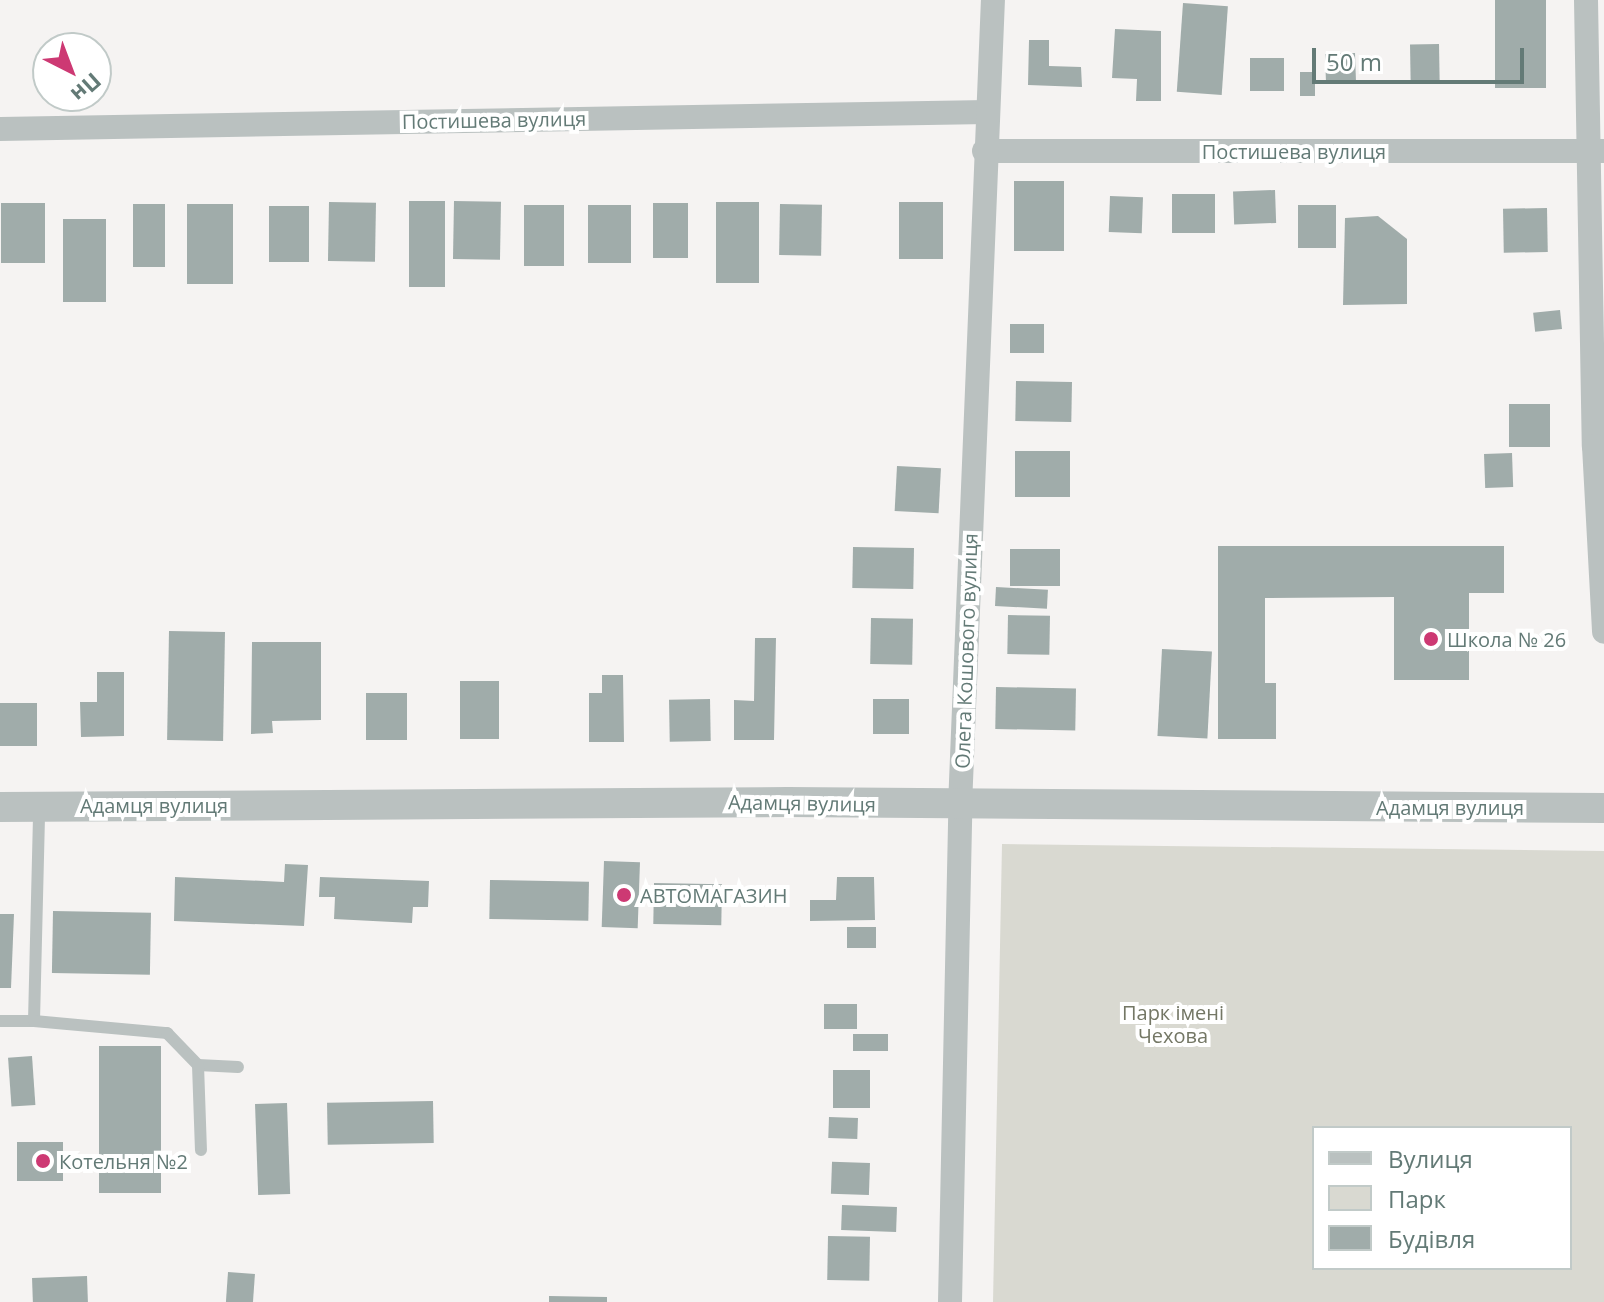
<!DOCTYPE html>
<html>
<head>
<meta charset="utf-8">
<style>
	body { margin:0 }
	#map { position:relative; width:1604px; height:1302px; overflow:hidden; background:#f5f3f2; font-family:"Open Sans",sans-serif }
	div>[style] { position:absolute }
	[style*='--x'] { left:calc(var(--x)*1px); top:calc(var(--y)*1px); width:calc(var(--w)*1px); rotate:calc(var(--a)*1deg) }
	.green>* { inset:0; background:#d9d9d1 }
	.building>* { inset:0; background:#a0acaa; transform-origin:0 0 }
	.service>* { height:12px; margin:-6px; padding:0 6px; transform-origin:6px; border-radius:6px; background:#bac1c0 }
	.minor>* { height:24px; margin:-12px; padding:0 12px; transform-origin:12px; border-radius:12px; background:#bac1c0 }
	.tertiary>* { height:30px; margin:-15px; padding:0 15px; transform-origin:15px; border-radius:15px; background:#bac1c0 }
	.dots>* { width:22px; height:22px; translate:-50% -50%; box-sizing:border-box; border:4px solid #fff; border-radius:50% }
	span { translate:-50% -50%; white-space:nowrap; text-align:center; line-height:1.15; -webkit-text-stroke:8px #fff; paint-order:stroke }
	.street-label { font-size:20px; color:#637a76 }
	.poi-label { font-size:20px; color:#637a76 }
	.left { translate:0 -50%; text-align:left }
	.park-label { font-size:20px; color:#747765 }
	.legend { position:absolute; left:1312px; top:1126px; width:260px; height:144px; box-sizing:border-box; background:#fff; border:2px solid #c1cac8; margin:0; padding:10px 14px; list-style:none; font-size:24px; color:#637a76 }
	.legend li { display:flex; align-items:center; gap:16px; height:40px }
	.legend b { width:40px; border:2px solid #c1cac8 }
	.north { position:absolute; left:32px; top:32px; width:80px; height:80px; box-sizing:border-box; background:#fff; border:2px solid #c1cac8; border-radius:50%; rotate:138deg; font-size:22px; font-weight:700; line-height:32px; text-align:center; color:#637a76 }
	.north::after { content:''; display:block; margin:auto; width:28px; height:36px; background:#cd3973; clip-path:polygon(50% 0,100% 100%,50% 72%,0 100%) }
	.scale { position:absolute; left:1312px; top:48px; width:212px; height:36px; box-sizing:border-box; border:4px solid #637a76; border-top:0; padding-left:10px; font-size:24px; line-height:28px; white-space:nowrap; color:#637a76; -webkit-text-stroke:6px #fff; paint-order:stroke }
</style>
</head>
<body>
<div id="map">
	<div class="green">
		<i style="clip-path:polygon(evenodd,1002px 844px,1604px 851px,1604px 1302px,993px 1302px,1002px 844px,1314px 1128px,1570px 1128px,1570px 1268px,1314px 1268px,1314px 1128px)"></i>
	</div>
	<div class="building">
		<i style="left:1495px;top:0;width:51px;height:88px"></i>
		<i style="left:1183px;top:3px;width:45px;height:89px;rotate:4deg"></i>
		<i style="clip-path:polygon(1115px 29px,1161px 31px,1161px 101px,1136px 101px,1137px 79px,1112px 78px)"></i>
		<i style="clip-path:polygon(1029px 40px,1049px 40px,1049px 66px,1081px 67px,1082px 87px,1028px 85px)"></i>
		<i style="left:1439px;top:44px;width:39px;height:29px;rotate:89deg"></i>
		<i style="left:1355px;top:53px;width:29px;height:30px;rotate:88deg"></i>
		<i style="left:1250px;top:58px;width:34px;height:33px"></i>
		<i style="left:1300px;top:72px;width:15px;height:24px"></i>
		<i style="left:1014px;top:181px;width:50px;height:70px"></i>
		<i style="left:1275px;top:190px;width:33px;height:42px;rotate:88deg"></i>
		<i style="left:1172px;top:194px;width:43px;height:39px"></i>
		<i style="left:1110px;top:196px;width:33px;height:36px;rotate:2deg"></i>
		<i style="left:409px;top:201px;width:36px;height:86px"></i>
		<i style="left:454px;top:201px;width:47px;height:58px;rotate:1deg"></i>
		<i style="left:329px;top:202px;width:47px;height:59px;rotate:1deg"></i>
		<i style="left:716px;top:202px;width:43px;height:81px"></i>
		<i style="left:899px;top:202px;width:44px;height:57px"></i>
		<i style="left:1px;top:203px;width:44px;height:60px"></i>
		<i style="left:653px;top:203px;width:35px;height:55px"></i>
		<i style="left:133px;top:204px;width:32px;height:63px"></i>
		<i style="left:187px;top:204px;width:46px;height:80px"></i>
		<i style="left:780px;top:204px;width:42px;height:51px;rotate:1deg"></i>
		<i style="left:524px;top:205px;width:40px;height:61px"></i>
		<i style="left:588px;top:205px;width:43px;height:58px"></i>
		<i style="left:1298px;top:205px;width:38px;height:43px"></i>
		<i style="left:269px;top:206px;width:40px;height:56px"></i>
		<i style="left:1547px;top:208px;width:44px;height:44px;rotate:89deg"></i>
		<i style="clip-path:polygon(1378px 216px,1407px 239px,1407px 304px,1343px 305px,1345px 218px)"></i>
		<i style="left:106px;top:219px;width:83px;height:43px;rotate:90deg"></i>
		<i style="left:1560px;top:310px;width:19px;height:27px;rotate:84deg"></i>
		<i style="left:1044px;top:324px;width:29px;height:34px;rotate:90deg"></i>
		<i style="left:1016px;top:381px;width:56px;height:40px;rotate:1deg"></i>
		<i style="left:1509px;top:404px;width:41px;height:43px"></i>
		<i style="left:1070px;top:451px;width:46px;height:55px;rotate:90deg"></i>
		<i style="left:1512px;top:453px;width:34px;height:28px;rotate:88deg"></i>
		<i style="left:897px;top:466px;width:44px;height:45px;rotate:3deg"></i>
		<i style="clip-path:polygon(1218px 546px,1504px 546px,1504px 593px,1469px 593px,1469px 680px,1394px 680px,1394px 597px,1265px 598px,1265px 683px,1276px 683px,1276px 739px,1218px 739px)"></i>
		<i style="left:853px;top:547px;width:61px;height:41px;rotate:1deg"></i>
		<i style="left:1010px;top:549px;width:50px;height:37px"></i>
		<i style="left:996px;top:587px;width:52px;height:19px;rotate:3deg"></i>
		<i style="left:1008px;top:615px;width:42px;height:39px;rotate:1deg"></i>
		<i style="left:871px;top:618px;width:42px;height:46px;rotate:1deg"></i>
		<i style="left:169px;top:631px;width:56px;height:109px;rotate:1deg"></i>
		<i style="clip-path:polygon(755px 638px,776px 638px,774px 740px,734px 740px,734px 700px,754px 701px)"></i>
		<i style="clip-path:polygon(252px 642px,321px 642px,321px 720px,272px 721px,273px 733px,251px 734px)"></i>
		<i style="left:1162px;top:649px;width:50px;height:87px;rotate:3deg"></i>
		<i style="clip-path:polygon(97px 672px,124px 672px,124px 736px,81px 737px,80px 702px,97px 702px)"></i>
		<i style="clip-path:polygon(602px 675px,623px 675px,624px 742px,589px 742px,589px 693px,602px 693px)"></i>
		<i style="left:460px;top:681px;width:39px;height:58px"></i>
		<i style="left:996px;top:687px;width:80px;height:42px;rotate:1deg"></i>
		<i style="left:366px;top:693px;width:41px;height:47px"></i>
		<i style="left:710px;top:699px;width:42px;height:41px;rotate:89deg"></i>
		<i style="left:873px;top:699px;width:36px;height:35px"></i>
		<i style="left:0;top:703px;width:37px;height:43px"></i>
		<i style="left:604px;top:861px;width:36px;height:66px;rotate:2deg"></i>
		<i style="clip-path:polygon(285px 864px,308px 865px,304px 926px,174px 921px,175px 877px,284px 882px)"></i>
		<i style="clip-path:polygon(320px 877px,429px 881px,428px 907px,413px 907px,412px 923px,334px 919px,335px 897px,319px 897px)"></i>
		<i style="clip-path:polygon(837px 877px,874px 877px,875px 920px,810px 921px,810px 900px,836px 900px)"></i>
		<i style="left:490px;top:880px;width:99px;height:39px;rotate:1deg"></i>
		<i style="left:654px;top:883px;width:68px;height:41px;rotate:1deg"></i>
		<i style="left:53px;top:911px;width:98px;height:62px;rotate:1deg"></i>
		<i style="clip-path:polygon(0 914px,14px 914px,11px 988px,0 988px)"></i>
		<i style="left:847px;top:927px;width:29px;height:21px"></i>
		<i style="left:824px;top:1004px;width:33px;height:25px"></i>
		<i style="left:853px;top:1034px;width:35px;height:17px"></i>
		<i style="left:99px;top:1046px;width:62px;height:147px"></i>
		<i style="left:32px;top:1056px;width:49px;height:24px;rotate:86deg"></i>
		<i style="left:833px;top:1070px;width:37px;height:38px"></i>
		<i style="left:433px;top:1101px;width:42px;height:106px;rotate:89deg"></i>
		<i style="left:287px;top:1103px;width:91px;height:32px;rotate:88deg"></i>
		<i style="left:829px;top:1117px;width:29px;height:21px;rotate:2deg"></i>
		<i style="left:17px;top:1142px;width:46px;height:39px"></i>
		<i style="left:870px;top:1163px;width:32px;height:38px;rotate:92deg"></i>
		<i style="left:842px;top:1205px;width:55px;height:25px;rotate:2deg"></i>
		<i style="left:828px;top:1236px;width:42px;height:44px;rotate:1deg"></i>
		<i style="left:228px;top:1272px;width:27px;height:30px;rotate:4deg"></i>
		<i style="left:87px;top:1276px;width:26px;height:55px;rotate:88deg"></i>
		<i style="clip-path:polygon(549px 1296px,607px 1297px,607px 1302px,549px 1302px)"></i>
	</div>
	<div class="service">
		<i style="--x:0;--y:1021;--w:34;--a:0"></i>
		<i style="--x:34;--y:1021;--w:212;--a:-88.6"></i>
		<i style="--x:34;--y:1021;--w:134;--a:5.2"></i>
		<i style="--x:167;--y:1033;--w:45;--a:45.9"></i>
		<i style="--x:198;--y:1065;--w:40;--a:2.9"></i>
		<i style="--x:198;--y:1065;--w:85;--a:88"></i>
	</div>
	<div class="minor">
		<i style="--x:1586;--y:0;--w:446;--a:89"></i>
		<i style="--x:1594;--y:446;--w:186;--a:86.9"></i>
		<i style="--x:0;--y:129;--w:988;--a:-0.99"></i>
		<i style="--x:984;--y:151;--w:620;--a:0"></i>
		<i style="--x:950;--y:1302;--w:496;--a:-88.8"></i>
		<i style="--x:960;--y:806;--w:807;--a:-87.66"></i>
	</div>
	<div class="tertiary">
		<i style="--x:0;--y:807;--w:788;--a:-0.36"></i>
		<i style="--x:788;--y:802;--w:816;--a:0.42"></i>
	</div>
	<div class="dots">
		<i style="left:1431px;top:639px;background:#cd3973"></i>
		<i style="left:624px;top:895px;background:#cd3973"></i>
		<i style="left:43px;top:1161px;background:#cd3973"></i>
	</div>
	<div class="street-label">
		<span style="left:494px;top:120px;rotate:-1deg">Постишева вулиця</span>
		<span style="left:1294px;top:151px">Постишева вулиця</span>
		<span style="left:966px;top:651px;rotate:-88deg">Олега Кошового вулиця</span>
		<span style="left:802px;top:803px;rotate:1deg">Адамця вулиця</span>
		<span style="left:154px;top:805px">Адамця вулиця</span>
		<span style="left:1450px;top:807px">Адамця вулиця</span>
	</div>
	<div class="poi-label">
		<span class="left" style="left:1447px;top:639px">Школа № 26</span>
		<span class="left" style="left:640px;top:895px">АВТОМАГАЗИН</span>
		<span class="left" style="left:59px;top:1161px">Котельня №2</span>
	</div>
	<div class="park-label">
		<span style="left:1173px;top:1024px">Парк імені<br>Чехова</span>
	</div>
	<ul class="legend">
	<li><b style="height:10px;background:#bac1c0"></b>Вулиця</li>
	<li><b style="height:22px;background:#d9d9d1"></b>Парк</li>
	<li><b style="height:22px;background:#a0acaa"></b>Будівля</li>
	</ul>
	<div class="north">Пн</div>
	<div class="scale">50 m</div>
</div>
</body>
</html>
